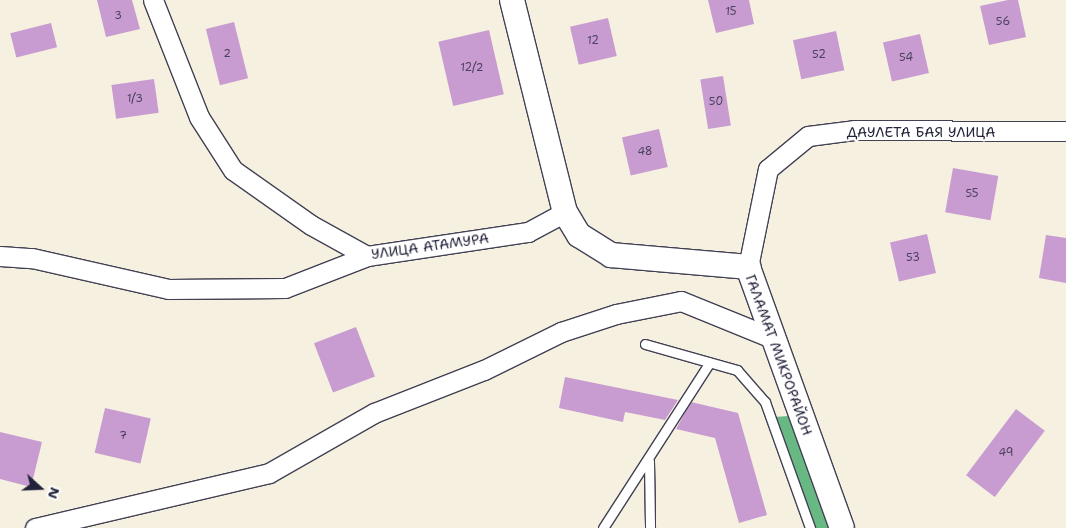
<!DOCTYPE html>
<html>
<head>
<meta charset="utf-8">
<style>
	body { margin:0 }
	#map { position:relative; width:1066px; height:528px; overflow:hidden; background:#f6f0e0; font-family:"Shantell Sans",sans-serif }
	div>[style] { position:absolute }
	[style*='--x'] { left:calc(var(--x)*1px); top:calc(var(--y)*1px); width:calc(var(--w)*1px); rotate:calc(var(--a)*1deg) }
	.forest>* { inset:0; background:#68b884 }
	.building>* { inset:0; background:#c89cd0; transform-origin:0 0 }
	.roads { filter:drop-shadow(1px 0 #424154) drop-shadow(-1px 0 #424154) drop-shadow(0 1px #424154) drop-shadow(0 -1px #424154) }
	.service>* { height:9px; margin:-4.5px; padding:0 4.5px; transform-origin:4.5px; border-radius:4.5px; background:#fff }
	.minor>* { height:19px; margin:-9.5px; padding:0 9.5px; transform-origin:9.5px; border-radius:9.5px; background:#fff }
	.tertiary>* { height:24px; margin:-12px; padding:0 12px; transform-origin:12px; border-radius:12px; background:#fff }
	span { translate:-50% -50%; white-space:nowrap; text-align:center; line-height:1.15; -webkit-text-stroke:4px #fff; paint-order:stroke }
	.number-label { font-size:11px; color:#4c4060 }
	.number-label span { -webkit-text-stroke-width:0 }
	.street-label { font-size:14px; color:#22223b }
	.north { position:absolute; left:15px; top:463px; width:50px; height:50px; -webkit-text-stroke:4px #fff; paint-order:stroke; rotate:110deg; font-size:14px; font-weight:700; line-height:20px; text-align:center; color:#22223b }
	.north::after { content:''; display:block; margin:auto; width:18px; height:22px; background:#22223b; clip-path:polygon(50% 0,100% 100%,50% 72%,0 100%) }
</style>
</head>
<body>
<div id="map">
	<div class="forest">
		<i style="clip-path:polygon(788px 416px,833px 528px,816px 528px,775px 417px)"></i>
	</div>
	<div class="building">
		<i style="clip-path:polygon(97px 0,132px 0,140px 29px,106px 37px)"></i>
		<i style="clip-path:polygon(708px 0,749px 0,754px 24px,716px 33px)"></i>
		<i style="clip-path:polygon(1008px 0,1018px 0,1026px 37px,989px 45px,980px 6px)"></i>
		<i style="left:608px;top:18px;width:39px;height:39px;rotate:77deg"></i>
		<i style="left:234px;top:22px;width:58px;height:29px;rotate:76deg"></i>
		<i style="left:51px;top:23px;width:25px;height:42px;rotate:76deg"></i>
		<i style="left:489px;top:30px;width:66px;height:52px;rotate:77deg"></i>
		<i style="left:836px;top:31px;width:40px;height:44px;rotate:78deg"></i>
		<i style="left:920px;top:34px;width:40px;height:38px;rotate:77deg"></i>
		<i style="left:723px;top:76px;width:50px;height:23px;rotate:81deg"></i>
		<i style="left:154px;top:79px;width:34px;height:43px;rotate:82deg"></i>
		<i style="left:659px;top:129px;width:39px;height:38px;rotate:77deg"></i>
		<i style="left:953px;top:168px;width:46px;height:45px;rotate:10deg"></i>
		<i style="left:927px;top:234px;width:40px;height:38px;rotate:77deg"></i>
		<i style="clip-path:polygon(1046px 235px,1066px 238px,1066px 283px,1039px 278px)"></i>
		<i style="left:356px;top:327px;width:53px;height:45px;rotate:69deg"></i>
		<i style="clip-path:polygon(565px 377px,678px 400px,665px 420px,625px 412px,623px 422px,559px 408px)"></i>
		<i style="clip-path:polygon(691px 402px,738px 413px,767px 515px,739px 523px,715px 438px,676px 429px)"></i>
		<i style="left:105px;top:408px;width:47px;height:46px;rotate:13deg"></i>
		<i style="left:1016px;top:409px;width:36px;height:83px;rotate:37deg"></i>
		<i style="clip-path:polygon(0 432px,42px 442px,31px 487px,0 479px)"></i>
	</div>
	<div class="roads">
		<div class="service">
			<i style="--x:645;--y:344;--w:96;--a:15.8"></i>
			<i style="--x:737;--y:370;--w:43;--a:48.8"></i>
			<i style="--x:765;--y:402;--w:134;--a:70.3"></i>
			<i style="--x:649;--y:461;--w:67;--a:89.1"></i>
			<i style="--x:603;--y:528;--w:197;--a:-57.2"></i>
		</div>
		<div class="minor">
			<i style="--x:153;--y:0;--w:126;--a:68.5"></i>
			<i style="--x:199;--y:117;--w:63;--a:57.3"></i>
			<i style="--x:233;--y:170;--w:95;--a:35.2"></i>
			<i style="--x:311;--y:225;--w:64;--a:29"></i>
			<i style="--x:367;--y:256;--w:163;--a:-8.5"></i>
			<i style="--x:528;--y:232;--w:42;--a:-28.4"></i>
			<i style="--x:0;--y:256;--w:32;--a:4"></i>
			<i style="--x:32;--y:258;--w:139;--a:12.8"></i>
			<i style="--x:168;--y:289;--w:117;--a:-0.5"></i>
			<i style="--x:285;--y:288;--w:88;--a:-21.3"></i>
			<i style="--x:748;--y:267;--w:100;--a:-78.5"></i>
			<i style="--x:768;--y:169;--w:52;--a:-39.5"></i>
			<i style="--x:808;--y:136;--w:46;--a:-7.4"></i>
			<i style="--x:854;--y:130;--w:212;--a:0.3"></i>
			<i style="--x:35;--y:528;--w:240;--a:-13.2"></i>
			<i style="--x:269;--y:473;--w:121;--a:-29.7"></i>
			<i style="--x:374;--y:413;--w:118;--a:-21.4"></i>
			<i style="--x:484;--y:370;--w:86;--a:-26.3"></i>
			<i style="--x:561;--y:332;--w:58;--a:-18.1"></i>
			<i style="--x:616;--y:314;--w:66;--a:-11.3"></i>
			<i style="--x:681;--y:301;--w:98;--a:22.1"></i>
		</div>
		<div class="tertiary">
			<i style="--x:512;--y:0;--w:219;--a:76"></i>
			<i style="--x:565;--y:212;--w:27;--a:59"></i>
			<i style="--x:579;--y:235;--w:38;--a:32"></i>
			<i style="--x:611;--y:255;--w:138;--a:5"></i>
			<i style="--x:748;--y:267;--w:277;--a:70.2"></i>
		</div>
	</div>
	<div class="number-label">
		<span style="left:731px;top:12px">15</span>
		<span style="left:118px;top:16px">3</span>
		<span style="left:1003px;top:22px">56</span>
		<span style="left:593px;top:41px">12</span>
		<span style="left:227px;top:54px">2</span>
		<span style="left:819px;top:55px">52</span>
		<span style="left:906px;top:58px">54</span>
		<span style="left:472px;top:68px">12/2</span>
		<span style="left:135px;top:99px">1/3</span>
		<span style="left:716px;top:102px">50</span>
		<span style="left:645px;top:152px">48</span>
		<span style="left:972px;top:194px">55</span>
		<span style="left:913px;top:258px">53</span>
		<span style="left:123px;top:436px">7</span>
		<span style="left:1006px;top:453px">49</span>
	</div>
	<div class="street-label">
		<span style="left:921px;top:132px">ДАУЛЕТА БАЯ УЛИЦА</span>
		<span style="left:430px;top:246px;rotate:-8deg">УЛИЦА АТАМУРА</span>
		<span style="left:779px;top:355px;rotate:70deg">ГАЛАМАТ МИКРОРАЙОН</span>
	</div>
	<div class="north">N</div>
</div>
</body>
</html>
